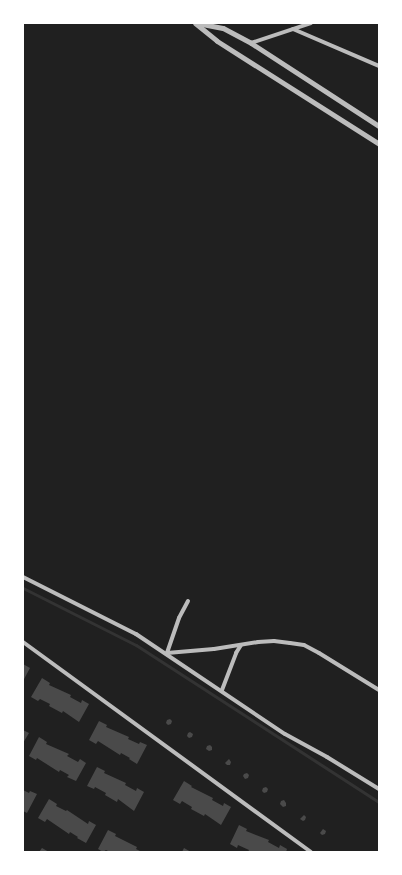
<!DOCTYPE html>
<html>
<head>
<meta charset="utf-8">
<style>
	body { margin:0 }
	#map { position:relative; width:402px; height:875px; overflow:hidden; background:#111; font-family:"Titillium Web",sans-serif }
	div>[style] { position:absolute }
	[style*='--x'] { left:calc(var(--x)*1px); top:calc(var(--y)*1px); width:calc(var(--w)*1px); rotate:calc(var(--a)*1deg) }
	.green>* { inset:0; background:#202020; transform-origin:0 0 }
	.stream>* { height:3px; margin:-1.5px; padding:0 1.5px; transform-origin:1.5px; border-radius:1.5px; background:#333 }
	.building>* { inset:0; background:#4a4a4a }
	.minor>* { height:4px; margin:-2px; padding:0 2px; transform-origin:2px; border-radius:2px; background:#bcbcbc }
	.tertiary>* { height:5px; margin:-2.5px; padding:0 2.5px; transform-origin:2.5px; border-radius:2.5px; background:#bcbcbc }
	span { translate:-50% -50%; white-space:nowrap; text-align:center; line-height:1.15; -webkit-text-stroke:3px #fff; paint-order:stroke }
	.frame { position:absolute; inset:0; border:24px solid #fff; pointer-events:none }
</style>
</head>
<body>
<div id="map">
	<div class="green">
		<i style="left:23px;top:23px;width:356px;height:829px"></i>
	</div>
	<div class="stream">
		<i style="--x:23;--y:588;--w:127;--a:26.8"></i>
		<i style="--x:136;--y:645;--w:289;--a:32.9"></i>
	</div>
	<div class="building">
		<i style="clip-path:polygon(23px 664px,30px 668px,23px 681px)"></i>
		<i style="clip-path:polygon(42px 678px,50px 683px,49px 685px,71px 695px,70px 697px,81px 703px,82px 700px,89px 704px,79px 722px,63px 711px,62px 713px,49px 706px,50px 704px,40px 699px,38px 701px,31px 697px)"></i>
		<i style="clip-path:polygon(170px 719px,172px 721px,171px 724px,168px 725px,166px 723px,167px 720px)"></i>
		<i style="clip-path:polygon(99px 721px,107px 725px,106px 727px,129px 737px,128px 739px,139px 744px,140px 742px,147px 745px,137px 764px,129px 759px,130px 758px,121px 753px,120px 755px,98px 741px,96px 744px,89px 740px)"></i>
		<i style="clip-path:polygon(23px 730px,29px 733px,23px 743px)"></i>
		<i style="clip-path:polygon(190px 732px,193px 734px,192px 737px,189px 738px,187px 736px,188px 733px)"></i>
		<i style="clip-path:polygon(39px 737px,47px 742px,46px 744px,69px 754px,67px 756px,78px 762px,80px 759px,86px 763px,76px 781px,67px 777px,69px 775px,60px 770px,59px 772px,37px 758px,36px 760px,29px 756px)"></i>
		<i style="clip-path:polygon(210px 745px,212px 747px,212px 750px,209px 751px,206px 749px,207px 746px)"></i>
		<i style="clip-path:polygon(229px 759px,231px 762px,230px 765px,227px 765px,225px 763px)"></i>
		<i style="clip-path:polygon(97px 767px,105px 771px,104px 773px,126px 783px,125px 785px,136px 791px,137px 788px,144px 792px,134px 811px,118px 799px,117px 802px,105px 795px,106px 793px,95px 787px,94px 789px,87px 786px)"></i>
		<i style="clip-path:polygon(247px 773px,249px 775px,248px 778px,245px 779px,243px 776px,244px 774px)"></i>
		<i style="clip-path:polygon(184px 781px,192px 786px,191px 787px,213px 798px,212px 800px,223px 806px,224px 803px,231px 807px,221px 825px,205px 814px,204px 816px,191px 809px,192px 807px,182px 801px,180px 804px,173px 800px)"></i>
		<i style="clip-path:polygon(266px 787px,268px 789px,267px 792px,264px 793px,262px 791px,263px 788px)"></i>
		<i style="clip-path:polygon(23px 790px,29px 793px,30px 791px,37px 794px,27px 813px,23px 811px)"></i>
		<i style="clip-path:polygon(49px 799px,57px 804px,56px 806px,66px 811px,67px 810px,88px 824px,89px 821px,96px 825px,86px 843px,77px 838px,78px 837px,70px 832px,69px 834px,47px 819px,45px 822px,38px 818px)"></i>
		<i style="clip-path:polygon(284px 800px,286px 803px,286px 806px,283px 807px,280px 804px,281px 801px)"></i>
		<i style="clip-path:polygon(304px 815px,306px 817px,305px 820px,303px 821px,300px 819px)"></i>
		<i style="clip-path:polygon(239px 825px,247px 829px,246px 831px,269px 840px,268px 842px,279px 848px,280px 845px,287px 849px,286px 852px,248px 852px,249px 850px,238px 845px,237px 848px,230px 844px)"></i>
		<i style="clip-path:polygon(323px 829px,326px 831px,325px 834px,322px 835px,320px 833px)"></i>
		<i style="clip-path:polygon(108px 830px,116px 834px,115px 836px,137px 847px,136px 849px,142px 852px,110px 852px,106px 850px,103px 852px,98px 849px)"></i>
		<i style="clip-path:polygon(42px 848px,49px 852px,39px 852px)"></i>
		<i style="clip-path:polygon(184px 848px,191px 852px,182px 852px)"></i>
	</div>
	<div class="minor">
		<i style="--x:293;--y:29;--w:94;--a:23.3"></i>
		<i style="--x:251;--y:43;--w:63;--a:-18.4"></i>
		<i style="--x:23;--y:577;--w:127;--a:26.8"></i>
		<i style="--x:136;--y:634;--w:179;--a:33.9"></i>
		<i style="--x:285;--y:734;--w:48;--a:28.7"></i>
		<i style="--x:327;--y:757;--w:61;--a:31.6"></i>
		<i style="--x:188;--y:601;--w:19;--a:118"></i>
		<i style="--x:179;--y:618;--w:37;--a:109"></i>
		<i style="--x:167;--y:653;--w:47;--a:-4.9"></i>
		<i style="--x:214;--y:649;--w:45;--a:-9"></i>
		<i style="--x:258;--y:642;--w:16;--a:-4"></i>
		<i style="--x:274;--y:641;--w:16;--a:7"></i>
		<i style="--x:290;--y:643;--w:14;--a:8"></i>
		<i style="--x:304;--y:645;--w:17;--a:28"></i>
		<i style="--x:319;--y:653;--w:70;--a:31.7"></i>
		<i style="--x:23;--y:642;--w:356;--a:36.1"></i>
		<i style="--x:222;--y:690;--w:40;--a:-69"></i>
		<i style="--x:236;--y:653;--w:9;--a:-58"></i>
	</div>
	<div class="tertiary">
		<i style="--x:195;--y:23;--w:28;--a:39"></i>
		<i style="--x:217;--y:41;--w:192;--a:32.4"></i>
		<i style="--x:197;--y:23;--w:26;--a:11"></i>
		<i style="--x:223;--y:28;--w:32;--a:28"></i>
		<i style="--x:251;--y:43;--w:153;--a:33"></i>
	</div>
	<div class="frame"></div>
</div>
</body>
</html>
